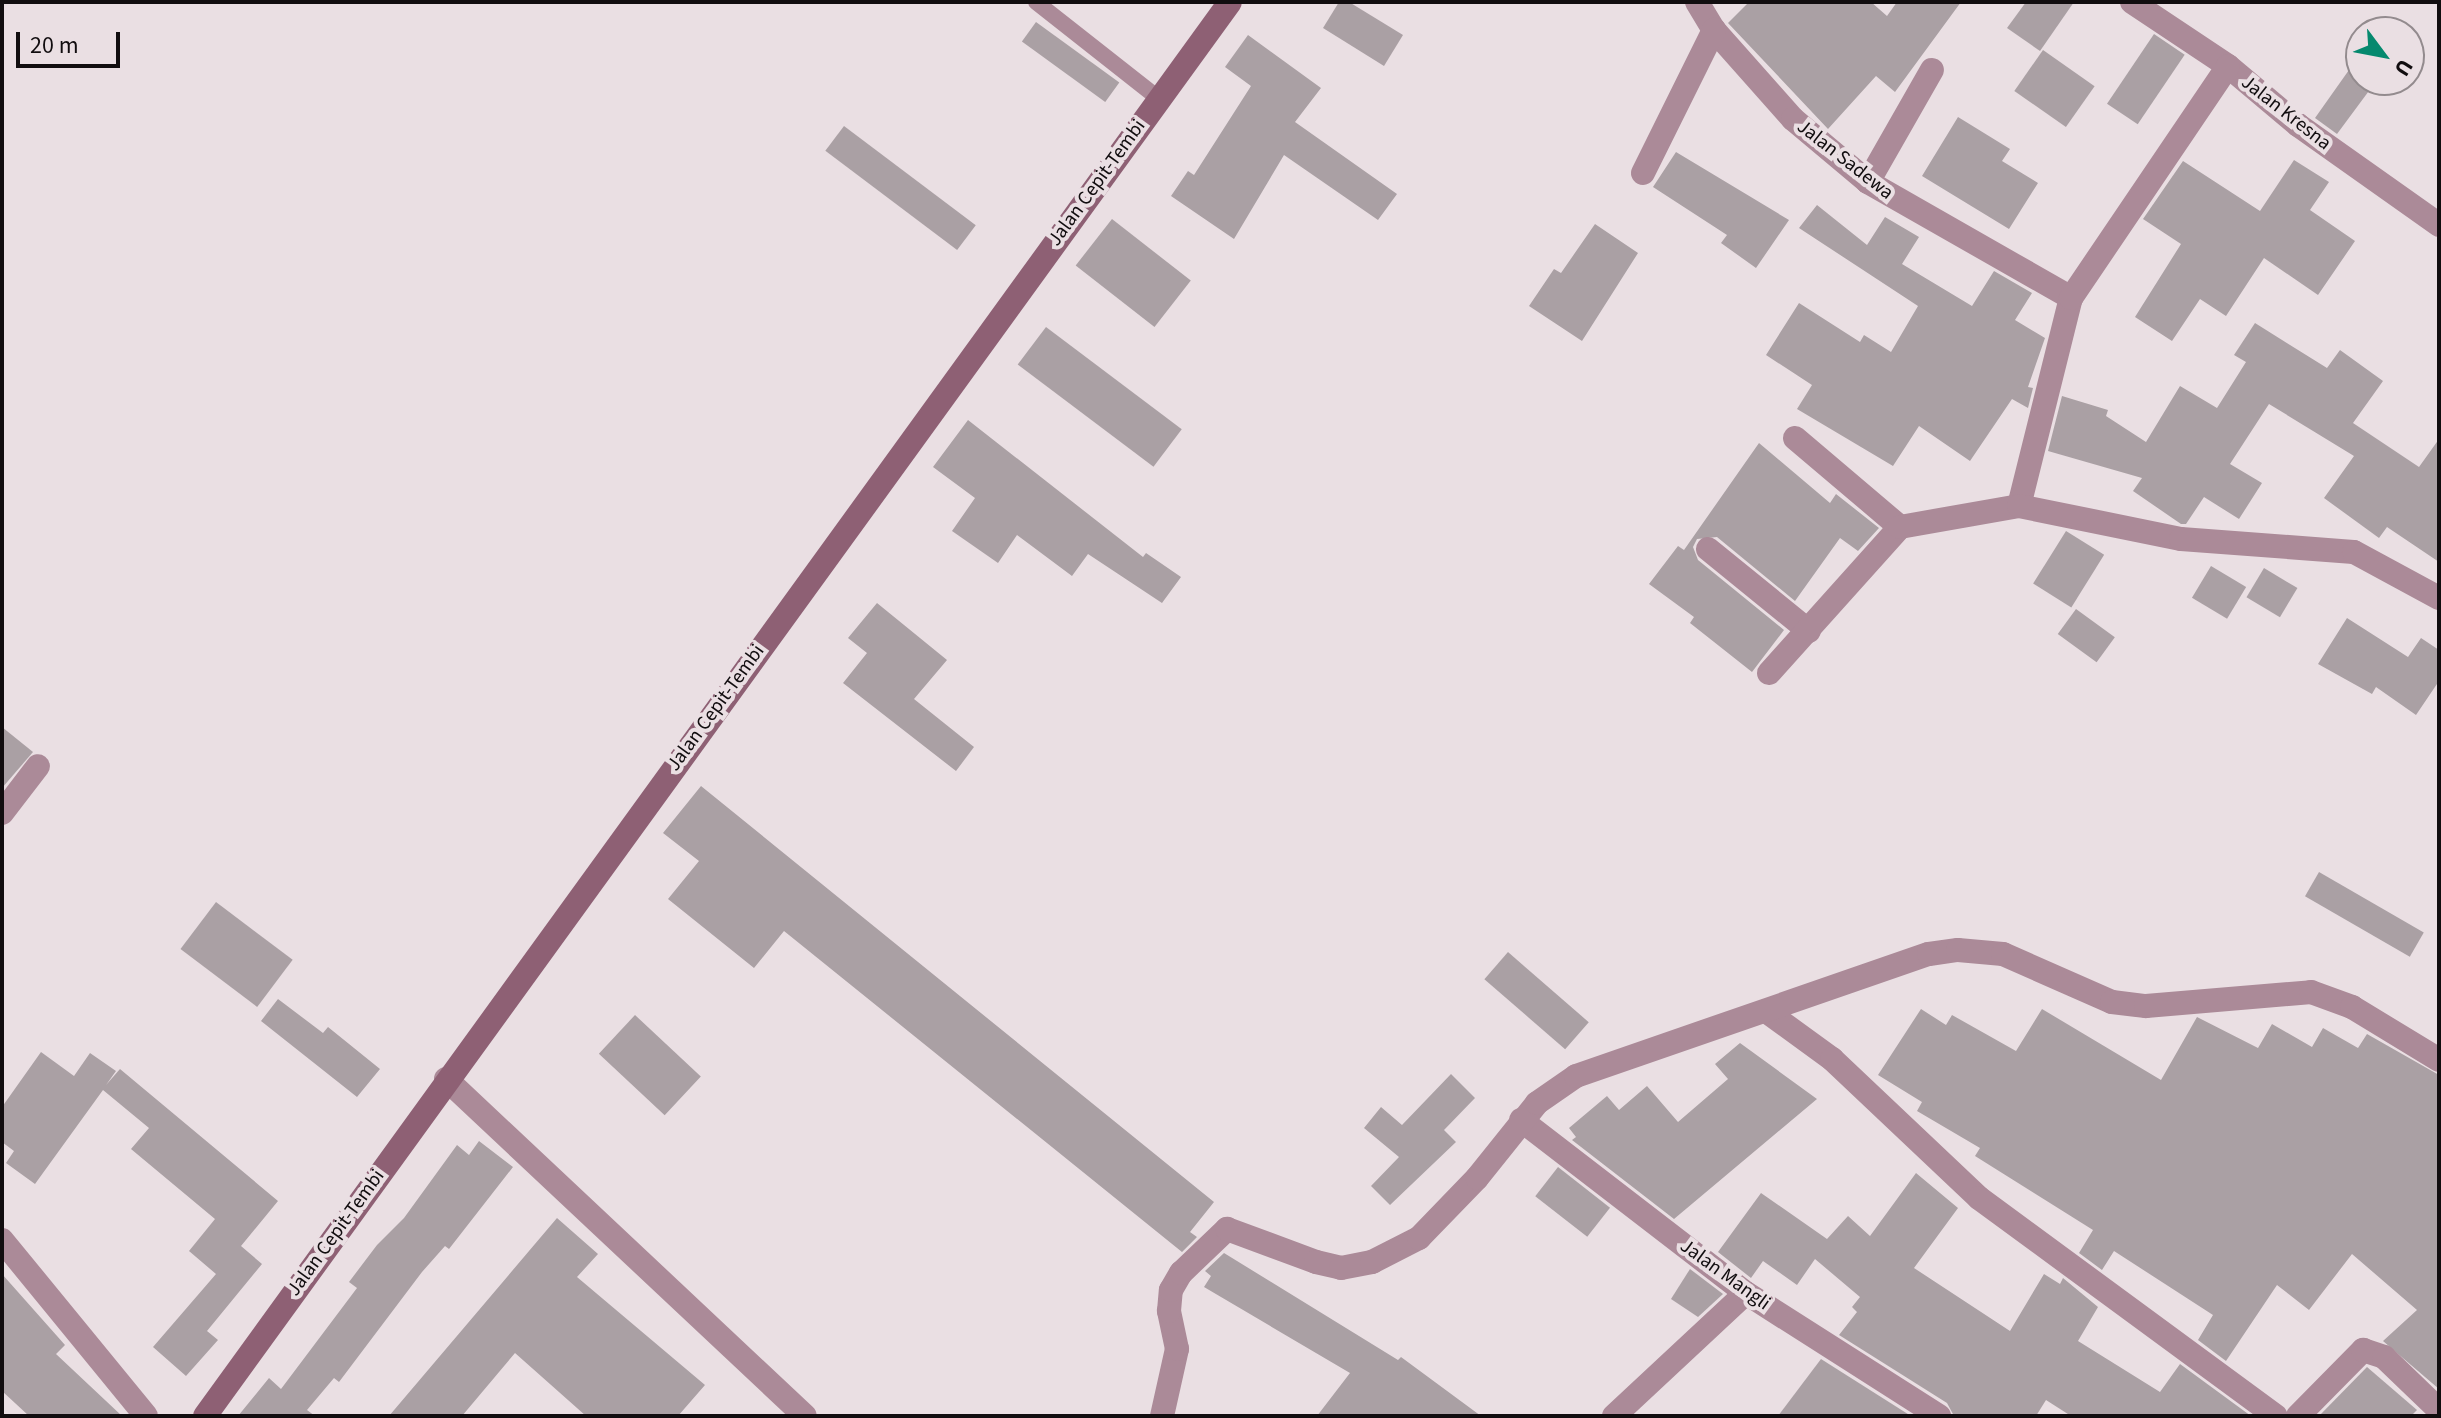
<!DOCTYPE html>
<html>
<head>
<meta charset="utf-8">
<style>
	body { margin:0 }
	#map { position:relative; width:2441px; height:1418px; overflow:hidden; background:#eadfe3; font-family:"Source Sans 3",sans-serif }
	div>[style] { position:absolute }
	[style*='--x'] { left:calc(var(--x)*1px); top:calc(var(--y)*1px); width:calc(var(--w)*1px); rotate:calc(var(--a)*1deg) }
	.building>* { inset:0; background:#aaa0a4; transform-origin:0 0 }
	.lane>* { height:16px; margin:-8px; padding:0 8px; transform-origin:8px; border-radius:8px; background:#ab8a98 }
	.street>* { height:24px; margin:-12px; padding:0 12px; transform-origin:12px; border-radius:12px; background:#ab8a98 }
	.secondary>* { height:24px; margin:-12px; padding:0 12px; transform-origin:12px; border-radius:12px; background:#8e6074 }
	span { translate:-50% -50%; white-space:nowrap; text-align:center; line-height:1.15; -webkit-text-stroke:8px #eadfe3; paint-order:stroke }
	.street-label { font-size:20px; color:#110d0f }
	.frame { position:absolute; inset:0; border:4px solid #110d0f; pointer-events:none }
	.north { position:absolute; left:2345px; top:16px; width:80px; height:80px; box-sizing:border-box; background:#eadfe3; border:2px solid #938b8e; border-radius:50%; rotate:122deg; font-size:22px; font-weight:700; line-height:32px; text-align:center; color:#110d0f }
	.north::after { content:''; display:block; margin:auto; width:28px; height:36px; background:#05896e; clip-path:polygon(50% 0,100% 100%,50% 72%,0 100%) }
	.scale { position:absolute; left:16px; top:32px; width:104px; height:36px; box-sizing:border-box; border:4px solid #110d0f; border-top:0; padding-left:10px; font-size:24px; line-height:28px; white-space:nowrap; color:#110d0f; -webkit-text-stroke:6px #eadfe3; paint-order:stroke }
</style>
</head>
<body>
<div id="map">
	<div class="building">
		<i style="clip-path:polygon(1339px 2px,1349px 2px,1403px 35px,1384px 66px,1323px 28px)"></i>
		<i style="clip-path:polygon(1749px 2px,1871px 2px,1887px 16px,1897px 2px,1961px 2px,1895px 92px,1876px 76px,1828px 129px,1728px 23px)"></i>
		<i style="clip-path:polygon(2026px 2px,2074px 2px,2040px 51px,2007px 28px)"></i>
		<i style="left:1036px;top:22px;width:103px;height:24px;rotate:36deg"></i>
		<i style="left:2154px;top:34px;width:37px;height:84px;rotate:34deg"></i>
		<i style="clip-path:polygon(1248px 35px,1321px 88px,1295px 122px,1397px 194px,1378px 220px,1284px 155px,1234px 239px,1171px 196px,1188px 171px,1194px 175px,1251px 86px,1225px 67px)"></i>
		<i style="left:2043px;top:50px;width:63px;height:50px;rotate:35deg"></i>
		<i style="clip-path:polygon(2361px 53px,2361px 80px,2377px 80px,2337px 134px,2315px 118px)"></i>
		<i style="clip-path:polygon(1958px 117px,2010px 149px,2002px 161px,2038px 183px,2009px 229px,1922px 176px)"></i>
		<i style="left:844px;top:126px;width:165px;height:31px;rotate:37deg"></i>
		<i style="clip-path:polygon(1676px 152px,1789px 220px,1756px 268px,1721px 243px,1727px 235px,1653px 187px)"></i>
		<i style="clip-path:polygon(2294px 160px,2329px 182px,2310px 210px,2355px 241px,2318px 295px,2264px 258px,2226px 316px,2200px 299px,2172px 341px,2135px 317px,2181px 244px,2143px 219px,2183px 161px,2260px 211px)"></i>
		<i style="clip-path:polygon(1817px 205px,1867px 245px,1885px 217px,1919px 237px,1902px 264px,1972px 306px,1994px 271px,2032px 293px,2015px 320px,2045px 338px,2028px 387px,2033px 388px,2028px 408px,2012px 399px,1970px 461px,1919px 426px,1893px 466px,1797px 409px,1812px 385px,1766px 355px,1799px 303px,1860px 342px,1864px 335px,1891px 352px,1918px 306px,1799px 228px)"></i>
		<i style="left:1112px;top:219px;width:100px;height:59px;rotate:38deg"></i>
		<i style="clip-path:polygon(1595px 224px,1638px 253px,1582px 341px,1529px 306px,1554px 269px,1561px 273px)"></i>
		<i style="clip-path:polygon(2255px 323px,2327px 368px,2340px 350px,2383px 381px,2353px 423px,2419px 467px,2439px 439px,2439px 562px,2387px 527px,2379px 538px,2324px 498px,2354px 456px,2269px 404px,2230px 464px,2262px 483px,2239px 519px,2204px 497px,2186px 524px,2181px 524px,2133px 491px,2142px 478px,2048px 451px,2062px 396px,2108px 410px,2106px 416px,2146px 442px,2180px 386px,2217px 408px,2246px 362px,2234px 355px)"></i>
		<i style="left:1046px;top:327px;width:170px;height:47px;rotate:37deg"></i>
		<i style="clip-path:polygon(968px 420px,1143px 557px,1146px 553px,1181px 577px,1162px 603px,1088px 554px,1072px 576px,1017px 535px,998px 563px,952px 531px,975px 498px,933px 467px)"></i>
		<i style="clip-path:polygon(1759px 443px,1830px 503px,1836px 494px,1879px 528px,1858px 551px,1840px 538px,1795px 601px,1717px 537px,1697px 539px,1693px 547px,1698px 560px,1784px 630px,1752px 672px,1690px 623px,1694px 617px,1649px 584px,1678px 546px,1684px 550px)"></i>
		<i style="left:2066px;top:531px;width:45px;height:62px;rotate:32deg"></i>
		<i style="left:2211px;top:566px;width:41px;height:37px;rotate:31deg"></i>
		<i style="left:2264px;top:568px;width:39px;height:34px;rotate:31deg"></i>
		<i style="clip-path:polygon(877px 603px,947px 660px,914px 699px,974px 747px,956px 771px,843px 683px,867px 653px,848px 638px)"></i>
		<i style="left:2076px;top:609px;width:48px;height:31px;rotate:36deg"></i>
		<i style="clip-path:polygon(2347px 618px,2408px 657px,2421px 638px,2439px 650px,2439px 681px,2416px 715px,2376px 687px,2372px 694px,2318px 664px)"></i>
		<i style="clip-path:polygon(2px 727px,33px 752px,2px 788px)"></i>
		<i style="clip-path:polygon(701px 786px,1214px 1202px,1190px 1232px,1197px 1237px,1182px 1252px,784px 931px,754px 968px,668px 899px,699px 861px,663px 833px)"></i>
		<i style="left:2319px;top:872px;width:121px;height:28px;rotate:30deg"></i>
		<i style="left:216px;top:902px;width:96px;height:59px;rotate:37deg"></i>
		<i style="left:1508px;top:952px;width:107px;height:36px;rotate:41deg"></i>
		<i style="clip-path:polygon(278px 999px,323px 1033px,328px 1027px,380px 1069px,357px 1097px,261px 1021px)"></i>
		<i style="clip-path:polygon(1921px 1009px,1946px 1025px,1952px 1015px,2016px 1051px,2042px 1009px,2161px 1080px,2197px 1017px,2258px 1048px,2272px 1024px,2312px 1047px,2323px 1028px,2358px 1048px,2367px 1034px,2439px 1075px,2439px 1389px,2383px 1341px,2417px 1310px,2352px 1254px,2309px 1310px,2277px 1285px,2226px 1361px,2198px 1340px,2213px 1315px,2114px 1251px,2102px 1270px,2079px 1253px,2093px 1230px,1975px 1156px,1980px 1148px,1917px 1111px,1922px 1102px,1878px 1075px)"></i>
		<i style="left:635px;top:1015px;width:90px;height:53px;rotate:43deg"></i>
		<i style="clip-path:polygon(1740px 1043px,1817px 1099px,1674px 1219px,1572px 1140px,1576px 1137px,1569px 1128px,1607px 1096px,1619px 1110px,1647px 1086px,1678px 1122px,1728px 1079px,1715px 1064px)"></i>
		<i style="clip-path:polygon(41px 1052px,74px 1076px,90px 1053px,116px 1071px,106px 1085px,120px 1069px,278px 1201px,241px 1246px,262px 1264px,207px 1331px,218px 1340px,186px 1376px,153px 1347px,216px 1274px,189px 1251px,215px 1219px,131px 1149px,149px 1128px,103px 1090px,35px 1184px,6px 1163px,14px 1151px,2px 1142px,2px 1107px)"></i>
		<i style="clip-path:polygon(1451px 1074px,1475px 1098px,1444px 1130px,1456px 1142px,1390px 1205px,1371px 1186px,1399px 1157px,1364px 1128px,1381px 1107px,1402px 1125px)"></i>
		<i style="clip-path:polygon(479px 1141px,513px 1167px,449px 1249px,445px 1246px,422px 1272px,339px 1382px,334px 1378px,307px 1410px,315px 1416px,238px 1416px,269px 1378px,281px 1389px,357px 1288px,349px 1282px,377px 1245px,404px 1218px,457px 1145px,469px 1155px)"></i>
		<i style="left:1558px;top:1167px;width:66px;height:37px;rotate:38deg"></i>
		<i style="clip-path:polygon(1916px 1173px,1958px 1208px,1914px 1268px,2010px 1331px,2044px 1274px,2060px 1284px,2063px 1278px,2098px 1307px,2078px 1341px,2160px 1392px,2180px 1364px,2251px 1416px,2071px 1416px,2046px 1400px,2036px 1416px,1954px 1416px,1947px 1403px,1839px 1335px,1857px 1312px,1852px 1307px,1860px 1297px,1815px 1259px,1797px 1285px,1763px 1261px,1751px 1278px,1718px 1252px,1761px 1193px,1827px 1239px,1848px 1216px,1870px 1236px)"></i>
		<i style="clip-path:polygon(557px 1218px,598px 1254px,577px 1277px,705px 1385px,678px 1416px,586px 1416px,515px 1353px,462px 1416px,389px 1416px)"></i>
		<i style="clip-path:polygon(1224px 1253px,1398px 1360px,1401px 1357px,1481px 1416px,1317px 1416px,1350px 1373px,1204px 1287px,1211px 1276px,1205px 1271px)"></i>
		<i style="clip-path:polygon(1690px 1269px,1723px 1294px,1698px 1317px,1671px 1299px)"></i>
		<i style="clip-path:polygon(2px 1274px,65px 1345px,56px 1354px,122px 1416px,29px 1416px,2px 1391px)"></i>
		<i style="clip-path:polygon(1821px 1359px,1911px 1416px,1778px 1416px)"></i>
		<i style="clip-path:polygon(2367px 1367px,2417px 1410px,2411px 1416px,2319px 1416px)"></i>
	</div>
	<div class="lane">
		<i style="--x:1036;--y:2;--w:155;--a:38.2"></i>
	</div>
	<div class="street">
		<i style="--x:1697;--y:2;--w:33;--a:59"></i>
		<i style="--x:1714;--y:30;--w:119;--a:48.4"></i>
		<i style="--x:1793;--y:119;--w:98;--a:40"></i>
		<i style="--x:1868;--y:182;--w:234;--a:29.7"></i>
		<i style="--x:2132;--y:2;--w:115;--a:33.7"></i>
		<i style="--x:2228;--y:66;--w:92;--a:40.1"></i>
		<i style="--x:2298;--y:125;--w:173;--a:35.3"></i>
		<i style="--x:1643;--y:173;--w:160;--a:-63.6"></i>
		<i style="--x:1868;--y:182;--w:129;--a:-60.3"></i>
		<i style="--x:1795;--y:438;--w:138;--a:40.3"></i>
		<i style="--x:2019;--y:506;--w:214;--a:-76"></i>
		<i style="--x:2071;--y:298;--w:280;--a:-55.9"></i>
		<i style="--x:1708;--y:549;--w:130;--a:39.1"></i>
		<i style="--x:1769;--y:673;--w:196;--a:-48.1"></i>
		<i style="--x:1900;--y:527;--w:121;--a:-10"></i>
		<i style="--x:2019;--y:506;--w:165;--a:11.5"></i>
		<i style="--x:2181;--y:539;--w:173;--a:4.3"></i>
		<i style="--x:2354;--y:552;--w:97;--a:28.4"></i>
		<i style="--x:2;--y:813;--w:59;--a:-52.5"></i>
		<i style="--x:1766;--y:1011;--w:82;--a:36"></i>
		<i style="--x:1832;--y:1059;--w:202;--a:43.4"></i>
		<i style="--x:1979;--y:1198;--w:368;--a:36.3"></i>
		<i style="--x:446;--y:1079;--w:492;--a:43.2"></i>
		<i style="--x:1521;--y:1120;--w:284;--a:37.6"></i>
		<i style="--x:1746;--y:1293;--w:229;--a:32.5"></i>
		<i style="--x:2;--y:1240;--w:227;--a:50.7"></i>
		<i style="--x:1162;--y:1416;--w:69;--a:-77.4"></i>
		<i style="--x:1177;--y:1349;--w:39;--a:-102"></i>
		<i style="--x:1169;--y:1311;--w:21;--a:-85"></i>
		<i style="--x:1171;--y:1290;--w:20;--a:-60"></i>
		<i style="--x:1181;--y:1273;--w:64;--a:-43.7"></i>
		<i style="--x:1227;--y:1229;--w:95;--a:20.3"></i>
		<i style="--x:1316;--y:1262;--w:26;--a:13"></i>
		<i style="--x:1341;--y:1268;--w:32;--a:-11"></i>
		<i style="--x:1372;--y:1262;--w:53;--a:-27.1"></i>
		<i style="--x:1419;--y:1238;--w:83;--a:-46"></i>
		<i style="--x:1477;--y:1178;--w:96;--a:-51.3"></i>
		<i style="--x:1537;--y:1103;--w:47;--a:-34.7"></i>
		<i style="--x:1576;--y:1076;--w:373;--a:-19.1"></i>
		<i style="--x:1929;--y:954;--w:29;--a:-8"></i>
		<i style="--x:1958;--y:950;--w:45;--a:5.1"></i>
		<i style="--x:2003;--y:954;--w:119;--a:23.8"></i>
		<i style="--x:2112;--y:1002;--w:34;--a:7"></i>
		<i style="--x:2146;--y:1006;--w:166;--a:-4.8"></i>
		<i style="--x:2311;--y:992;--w:44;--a:20.1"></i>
		<i style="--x:2352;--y:1007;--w:102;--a:31.3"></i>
		<i style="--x:1614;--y:1416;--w:180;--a:-43"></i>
		<i style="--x:2298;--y:1416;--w:93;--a:-45.4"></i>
		<i style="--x:2363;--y:1350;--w:22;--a:18"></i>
		<i style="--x:2384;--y:1357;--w:76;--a:43.9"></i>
	</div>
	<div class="secondary">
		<i style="--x:205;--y:1416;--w:1746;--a:-54.06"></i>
	</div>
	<div class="street-label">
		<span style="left:2286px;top:113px;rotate:38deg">Jalan Kresna</span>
		<span style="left:1845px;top:160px;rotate:38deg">Jalan Sadewa</span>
		<span style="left:1097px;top:183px;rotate:-54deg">Jalan Cepit-Tembi</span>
		<span style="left:716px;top:708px;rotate:-54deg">Jalan Cepit-Tembi</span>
		<span style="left:336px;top:1233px;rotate:-54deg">Jalan Cepit-Tembi</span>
		<span style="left:1725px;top:1275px;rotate:36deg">Jalan Mangli</span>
	</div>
	<div class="frame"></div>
	<div class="north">U</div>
	<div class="scale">20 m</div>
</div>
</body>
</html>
